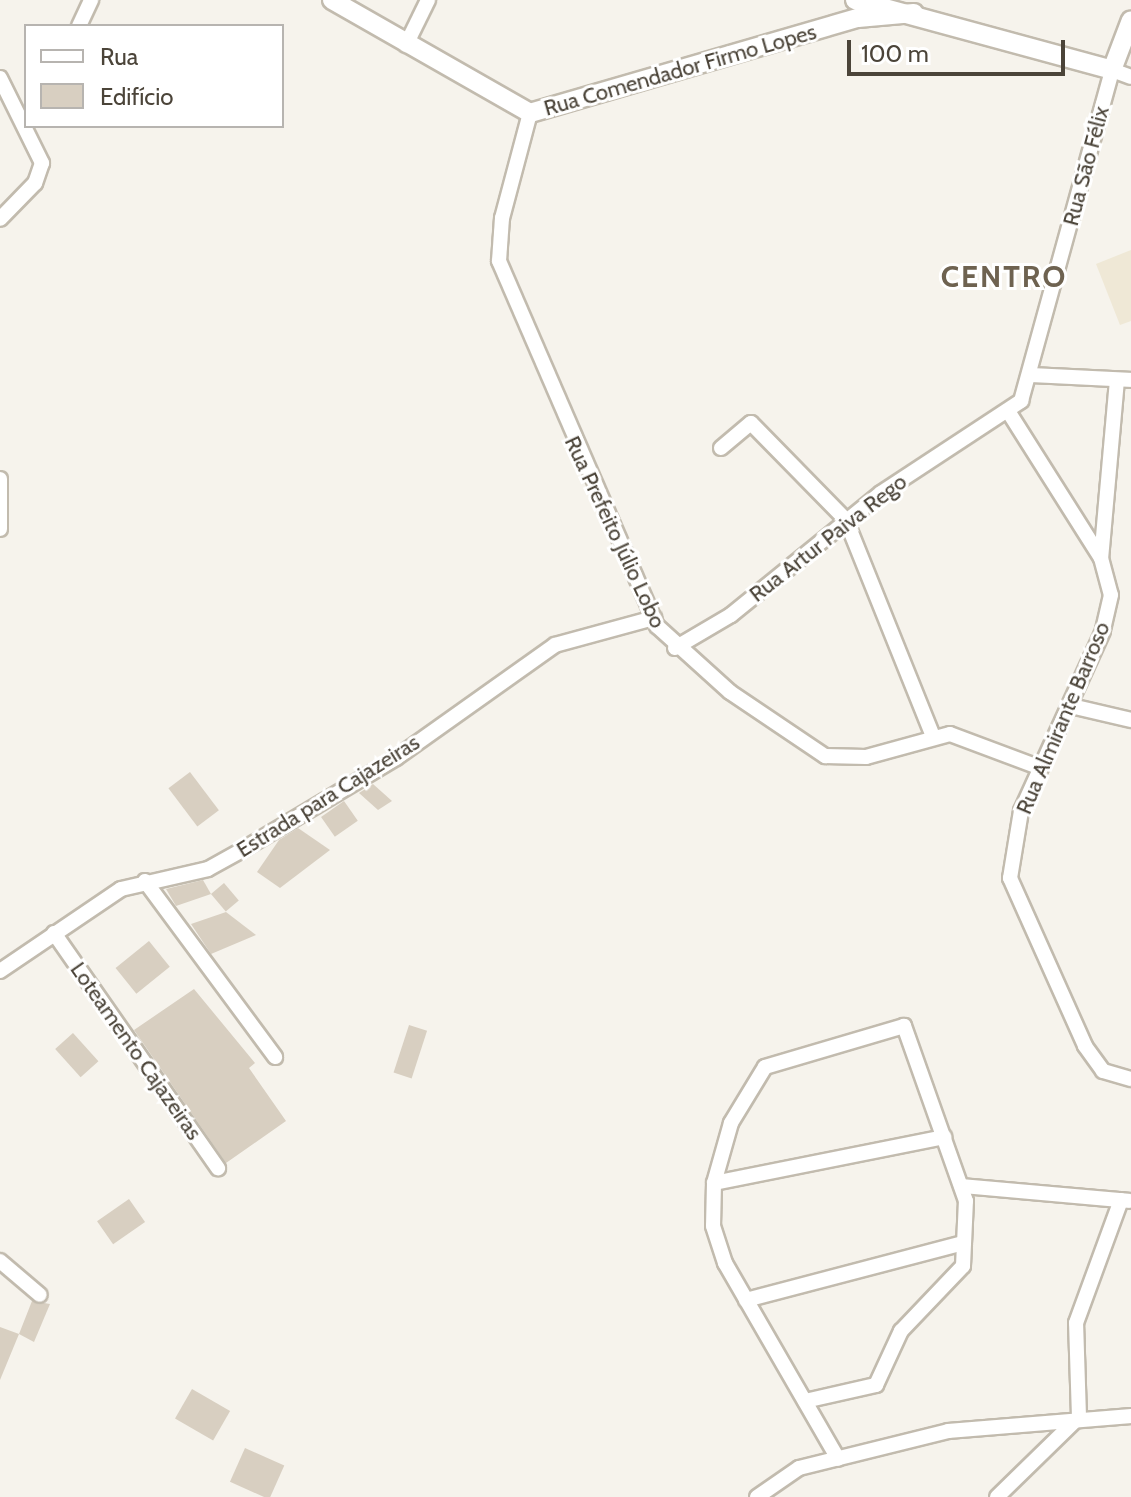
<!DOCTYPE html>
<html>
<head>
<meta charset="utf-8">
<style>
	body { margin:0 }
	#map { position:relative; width:1131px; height:1497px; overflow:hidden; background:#f6f3ec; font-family:Cabin,sans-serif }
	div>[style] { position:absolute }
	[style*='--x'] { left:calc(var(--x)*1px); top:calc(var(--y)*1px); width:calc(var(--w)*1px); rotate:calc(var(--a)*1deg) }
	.education>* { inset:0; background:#efe8d6 }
	.building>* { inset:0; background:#d8cfc1; transform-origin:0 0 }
	.roads { filter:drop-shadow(2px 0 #c2bbae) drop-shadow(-2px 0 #c2bbae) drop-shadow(0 2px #c2bbae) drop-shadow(0 -2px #c2bbae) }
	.minor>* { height:14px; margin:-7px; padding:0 7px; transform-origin:7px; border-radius:7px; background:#fff }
	.tertiary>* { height:18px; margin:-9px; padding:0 9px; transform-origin:9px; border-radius:9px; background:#fff }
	span { translate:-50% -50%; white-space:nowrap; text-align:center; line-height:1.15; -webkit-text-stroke:6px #fff; paint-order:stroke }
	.street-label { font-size:22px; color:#4b4439 }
	.district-label { font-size:30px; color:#6e6250; font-weight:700; letter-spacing:2px }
	.legend { position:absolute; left:24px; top:24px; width:260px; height:104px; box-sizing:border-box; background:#fff; border:2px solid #b7b4b0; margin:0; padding:10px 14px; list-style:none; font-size:24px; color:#4b4439 }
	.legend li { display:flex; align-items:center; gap:16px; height:40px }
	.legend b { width:40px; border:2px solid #b7b4b0 }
	.scale { position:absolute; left:847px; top:40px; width:218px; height:36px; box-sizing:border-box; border:4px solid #4b4439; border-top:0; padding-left:10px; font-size:24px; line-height:28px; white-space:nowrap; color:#4b4439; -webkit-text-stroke:6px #fff; paint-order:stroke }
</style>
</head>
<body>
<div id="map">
	<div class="education">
		<i style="clip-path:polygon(1131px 250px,1131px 321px,1120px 325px,1096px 264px)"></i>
	</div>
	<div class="building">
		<i style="left:190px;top:772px;width:48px;height:27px;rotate:53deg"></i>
		<i style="clip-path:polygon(373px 784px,392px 801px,378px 810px,359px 793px)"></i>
		<i style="left:344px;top:801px;width:24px;height:28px;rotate:55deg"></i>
		<i style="clip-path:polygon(298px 828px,330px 850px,280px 888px,257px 872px,279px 840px)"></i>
		<i style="clip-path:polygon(203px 880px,211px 894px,176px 906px,166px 889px)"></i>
		<i style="left:224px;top:883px;width:23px;height:17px;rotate:50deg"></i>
		<i style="clip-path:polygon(226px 912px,256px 935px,211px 954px,191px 924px)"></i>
		<i style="left:149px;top:941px;width:33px;height:43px;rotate:51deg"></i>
		<i style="clip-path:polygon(194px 989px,255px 1063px,249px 1068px,286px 1121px,226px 1163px,134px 1030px)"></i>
		<i style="left:409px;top:1025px;width:19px;height:50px;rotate:18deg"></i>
		<i style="left:73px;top:1033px;width:38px;height:24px;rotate:48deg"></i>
		<i style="left:129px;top:1199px;width:28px;height:39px;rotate:55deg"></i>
		<i style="clip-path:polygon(32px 1301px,50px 1304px,34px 1342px,19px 1334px)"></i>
		<i style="clip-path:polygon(0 1327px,19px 1334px,0 1380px)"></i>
		<i style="left:192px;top:1389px;width:44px;height:34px;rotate:30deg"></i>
		<i style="left:245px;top:1448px;width:43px;height:37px;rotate:24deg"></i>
	</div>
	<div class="roads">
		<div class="minor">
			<i style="--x:79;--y:26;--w:29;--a:-65"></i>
			<i style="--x:406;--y:45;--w:50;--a:-63.9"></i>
			<i style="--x:0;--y:78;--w:95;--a:63.7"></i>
			<i style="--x:42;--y:163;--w:21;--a:109"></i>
			<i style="--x:35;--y:183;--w:50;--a:134.2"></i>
			<i style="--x:530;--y:113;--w:109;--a:104.9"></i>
			<i style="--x:502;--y:218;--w:43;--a:94"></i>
			<i style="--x:499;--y:261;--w:398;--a:66.6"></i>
			<i style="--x:657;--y:626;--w:98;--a:42.1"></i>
			<i style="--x:730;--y:692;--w:115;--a:34"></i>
			<i style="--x:825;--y:756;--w:41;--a:1.4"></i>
			<i style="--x:866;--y:757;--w:87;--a:-15.3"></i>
			<i style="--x:950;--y:734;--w:97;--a:20.5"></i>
			<i style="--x:1033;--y:375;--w:98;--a:2.9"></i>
			<i style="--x:1117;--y:380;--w:179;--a:95.1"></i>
			<i style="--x:1101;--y:558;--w:38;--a:75"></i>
			<i style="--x:1111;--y:595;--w:37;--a:103"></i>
			<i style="--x:1103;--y:631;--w:198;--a:114.5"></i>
			<i style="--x:1021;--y:811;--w:68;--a:99.3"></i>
			<i style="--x:1010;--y:878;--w:184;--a:65.9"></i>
			<i style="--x:1085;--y:1046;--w:31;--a:54"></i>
			<i style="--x:1103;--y:1071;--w:29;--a:16"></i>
			<i style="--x:1008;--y:411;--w:174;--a:57.7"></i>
			<i style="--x:721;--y:448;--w:39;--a:-40"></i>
			<i style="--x:751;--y:423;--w:136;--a:45.6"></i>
			<i style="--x:846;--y:520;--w:233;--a:68.1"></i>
			<i style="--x:0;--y:479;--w:50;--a:90"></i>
			<i style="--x:675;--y:648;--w:65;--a:-30.5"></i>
			<i style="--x:731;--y:615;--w:193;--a:-39.1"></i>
			<i style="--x:881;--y:493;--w:168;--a:-33.3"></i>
			<i style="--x:1021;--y:401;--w:343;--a:-74.6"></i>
			<i style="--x:1112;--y:70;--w:20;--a:20"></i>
			<i style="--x:1071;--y:706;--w:62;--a:13.1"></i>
			<i style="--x:145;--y:881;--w:219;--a:53.5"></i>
			<i style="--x:54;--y:933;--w:287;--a:55.1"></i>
			<i style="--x:0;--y:971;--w:146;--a:-34.1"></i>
			<i style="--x:121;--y:889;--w:89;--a:-12.9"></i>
			<i style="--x:208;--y:869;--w:41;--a:-29.1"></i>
			<i style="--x:244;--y:849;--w:177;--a:-30.9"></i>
			<i style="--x:396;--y:758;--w:195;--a:-35.4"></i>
			<i style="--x:555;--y:645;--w:103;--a:-15.3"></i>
			<i style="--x:714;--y:1183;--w:235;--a:-11.3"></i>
			<i style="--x:962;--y:1186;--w:168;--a:5.1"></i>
			<i style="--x:0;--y:1261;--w:52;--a:40.4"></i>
			<i style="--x:746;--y:1300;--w:225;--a:-14.7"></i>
			<i style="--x:805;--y:1401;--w:73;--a:-12.7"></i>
			<i style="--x:876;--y:1385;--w:60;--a:-65.2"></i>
			<i style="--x:901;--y:1331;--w:90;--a:-46.4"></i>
			<i style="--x:963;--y:1266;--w:65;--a:-87.4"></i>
			<i style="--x:966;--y:1201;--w:186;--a:-109.5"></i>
			<i style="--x:904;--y:1026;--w:145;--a:163.6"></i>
			<i style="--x:765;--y:1067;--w:66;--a:121.3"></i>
			<i style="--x:731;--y:1123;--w:62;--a:105.8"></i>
			<i style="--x:714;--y:1183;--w:43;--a:91.3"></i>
			<i style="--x:713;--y:1226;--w:39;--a:72"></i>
			<i style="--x:725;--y:1263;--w:226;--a:60"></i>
			<i style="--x:1079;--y:1417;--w:94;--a:-91.8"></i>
			<i style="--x:1076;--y:1323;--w:131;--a:-69.9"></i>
			<i style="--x:757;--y:1497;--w:51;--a:-34.6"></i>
			<i style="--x:799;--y:1468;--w:154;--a:-13.9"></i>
			<i style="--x:948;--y:1431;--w:184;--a:-4.7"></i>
			<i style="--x:997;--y:1497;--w:115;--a:-44.3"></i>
		</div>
		<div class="tertiary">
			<i style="--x:332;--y:0;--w:228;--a:29.7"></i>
			<i style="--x:530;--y:113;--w:341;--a:-16.2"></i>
			<i style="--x:858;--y:18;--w:56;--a:-5.1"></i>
			<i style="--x:855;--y:0;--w:266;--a:15.2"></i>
			<i style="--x:1112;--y:70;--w:53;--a:-69.2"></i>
		</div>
	</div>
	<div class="street-label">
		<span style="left:680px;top:70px;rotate:-16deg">Rua Comendador Firmo Lopes</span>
		<span style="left:1086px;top:166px;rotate:-75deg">Rua São Félix</span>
		<span style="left:615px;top:532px;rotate:65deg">Rua Prefeito Júlio Lobo</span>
		<span style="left:828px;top:538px;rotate:-38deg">Rua Artur Paiva Rego</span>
		<span style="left:1063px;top:718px;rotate:-67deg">Rua Almirante Barroso</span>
		<span style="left:328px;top:796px;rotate:-32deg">Estrada para Cajazeiras</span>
		<span style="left:136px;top:1051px;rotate:55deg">Loteamento Cajazeiras</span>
	</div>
	<div class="district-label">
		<span style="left:1004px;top:277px">CENTRO</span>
	</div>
	<ul class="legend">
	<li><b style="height:10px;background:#fff"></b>Rua</li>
	<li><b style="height:22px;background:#d8cfc1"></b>Edifício</li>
	</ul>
	<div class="scale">100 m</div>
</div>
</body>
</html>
